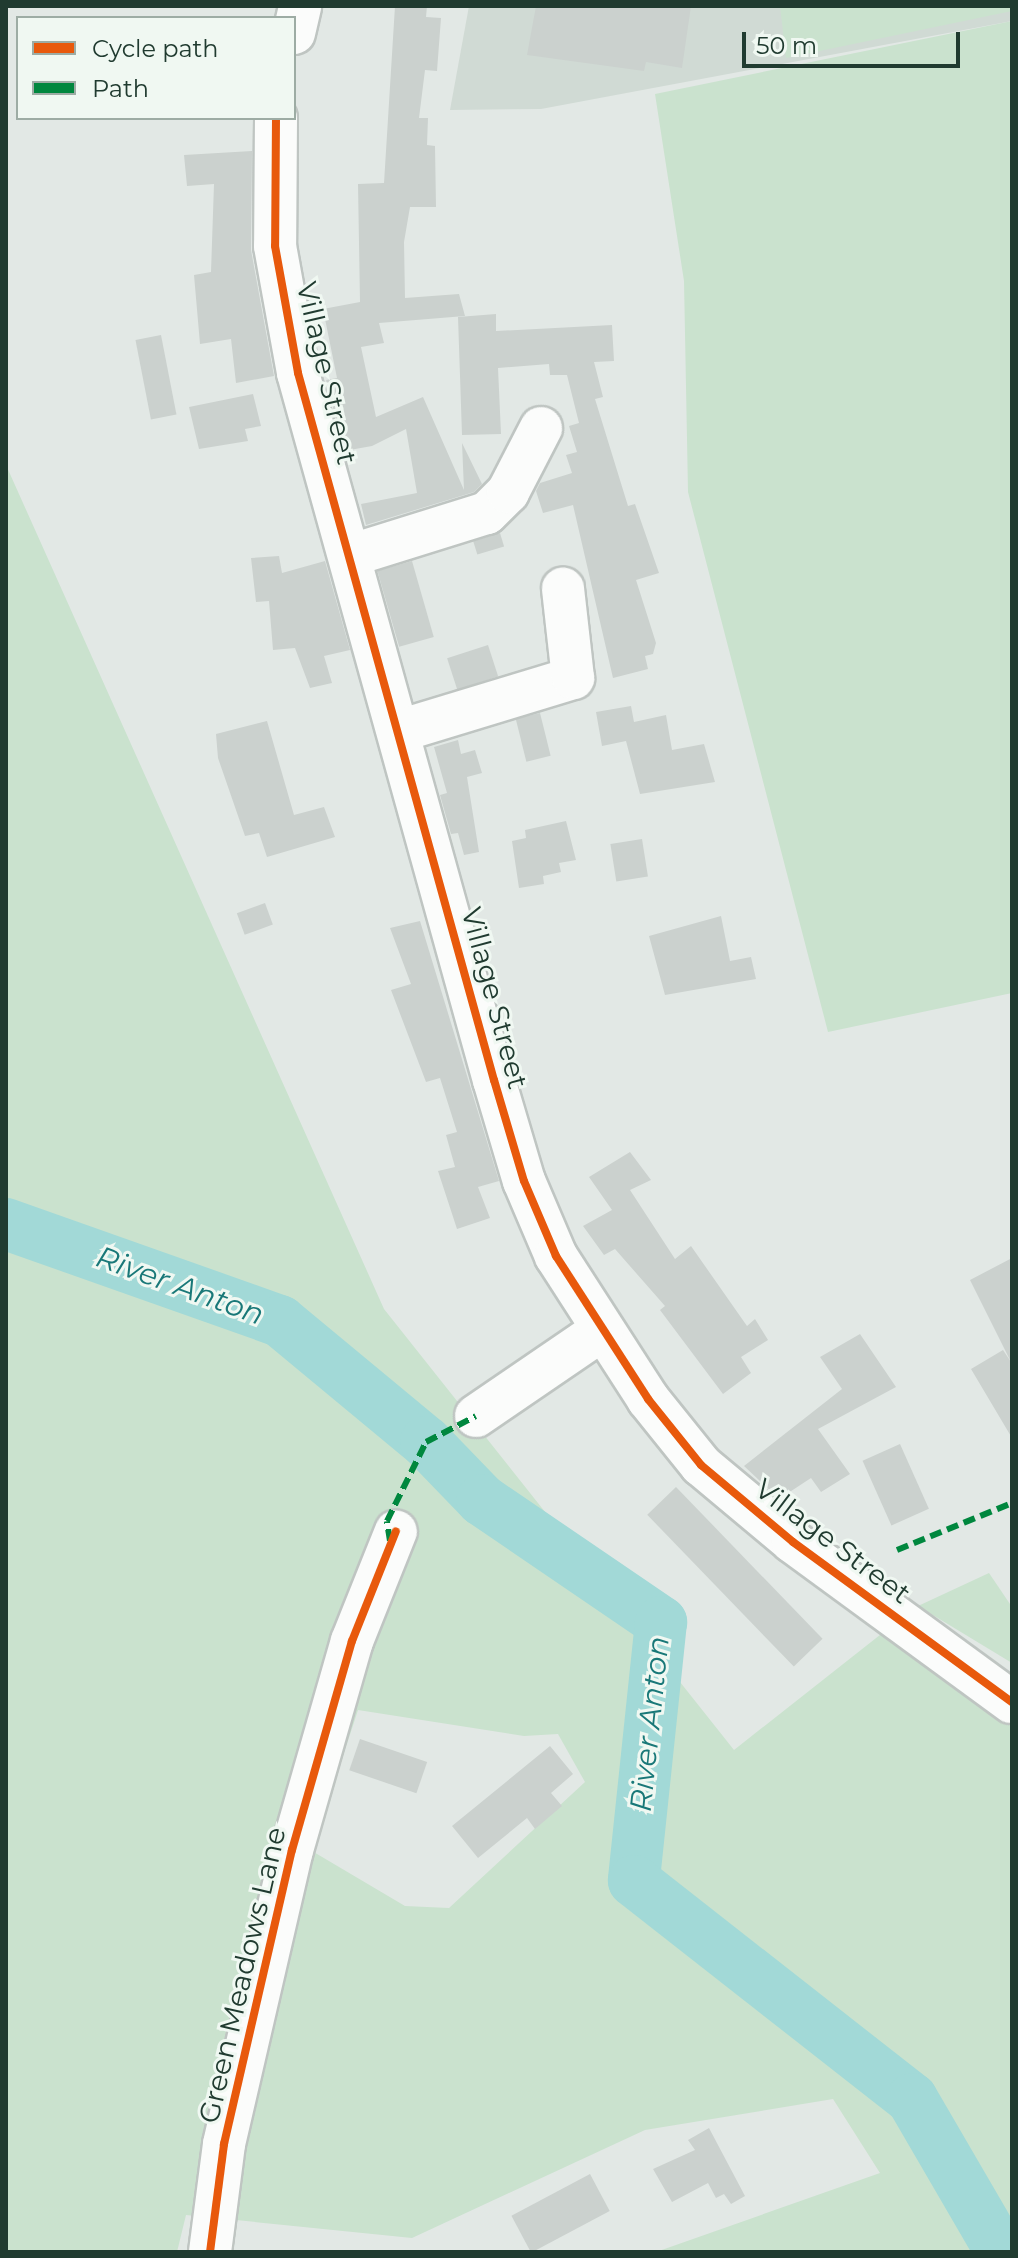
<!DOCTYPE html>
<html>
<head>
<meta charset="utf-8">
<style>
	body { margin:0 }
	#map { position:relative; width:1018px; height:2258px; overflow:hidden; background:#e2e8e5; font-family:Montserrat,sans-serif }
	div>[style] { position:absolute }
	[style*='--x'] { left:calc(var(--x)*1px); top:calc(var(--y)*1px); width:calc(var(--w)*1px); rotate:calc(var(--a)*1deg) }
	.built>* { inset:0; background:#d0dad4 }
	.green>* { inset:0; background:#cae2ce }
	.stream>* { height:9px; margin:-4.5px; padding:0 4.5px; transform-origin:4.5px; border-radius:4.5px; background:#a2d9d7 }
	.river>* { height:52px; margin:-26px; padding:0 26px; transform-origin:26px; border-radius:26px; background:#a2d9d7 }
	.building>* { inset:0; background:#cbd1ce; transform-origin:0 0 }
	.roads { filter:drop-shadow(2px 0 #bfc5c2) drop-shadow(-2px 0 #bfc5c2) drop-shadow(0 2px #bfc5c2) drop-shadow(0 -2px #bfc5c2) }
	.minor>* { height:42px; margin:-21px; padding:0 21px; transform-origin:21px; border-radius:21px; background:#fbfcfb }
	.quiet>* { height:6px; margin-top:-3px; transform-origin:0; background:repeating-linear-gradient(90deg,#00873e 0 12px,transparent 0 18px) }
	.cycleway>* { height:8px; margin:-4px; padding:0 4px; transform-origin:4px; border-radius:4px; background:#e8590c }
	span { translate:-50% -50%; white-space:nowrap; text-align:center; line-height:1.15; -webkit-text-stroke:6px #f0f8f2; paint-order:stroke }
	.street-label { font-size:28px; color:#203b30 }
	.water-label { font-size:30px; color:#197878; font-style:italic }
	.frame { position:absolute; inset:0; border:8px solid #203b30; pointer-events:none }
	.legend { position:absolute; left:16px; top:16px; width:280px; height:104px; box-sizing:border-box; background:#f0f8f2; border:2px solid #9daca4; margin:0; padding:10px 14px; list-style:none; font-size:24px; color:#203b30 }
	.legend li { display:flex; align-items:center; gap:16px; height:40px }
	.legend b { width:40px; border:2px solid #9daca4 }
	.scale { position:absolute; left:742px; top:32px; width:218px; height:36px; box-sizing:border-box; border:4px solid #203b30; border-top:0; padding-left:10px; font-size:24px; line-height:28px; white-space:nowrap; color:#203b30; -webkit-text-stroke:6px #f0f8f2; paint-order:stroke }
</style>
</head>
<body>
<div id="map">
	<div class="built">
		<i style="clip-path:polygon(469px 6px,1012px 6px,1012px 21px,541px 109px,450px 110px)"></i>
	</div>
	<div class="green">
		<i style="clip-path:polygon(780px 6px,1012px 6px,1012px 11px,786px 58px)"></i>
		<i style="clip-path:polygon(1012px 21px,1012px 993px,828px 1032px,688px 492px,684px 281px,655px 94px)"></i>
		<i style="clip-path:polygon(evenodd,6px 465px,384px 1309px,734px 1750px,885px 1631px,1012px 1717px,1012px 2252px,656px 2252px,880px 2173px,833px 2099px,645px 2130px,412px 2238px,186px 2215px,177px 2252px,6px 2252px,6px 465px,358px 1710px,524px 1736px,558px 1734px,585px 1782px,449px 1908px,405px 1906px,312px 1851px,358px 1710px)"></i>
		<i style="clip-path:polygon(989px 1573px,1012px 1607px,1012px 1663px,918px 1606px)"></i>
	</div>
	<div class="stream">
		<i style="--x:912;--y:2099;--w:180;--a:58.4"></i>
	</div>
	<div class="river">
		<i style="--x:6;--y:1224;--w:291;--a:19.5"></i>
		<i style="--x:280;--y:1321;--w:190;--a:39.7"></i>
		<i style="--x:426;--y:1442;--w:81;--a:46"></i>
		<i style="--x:482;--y:1500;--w:217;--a:34.3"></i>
		<i style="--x:661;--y:1622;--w:260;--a:96"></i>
		<i style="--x:634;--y:1881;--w:353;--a:38.1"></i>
		<i style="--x:912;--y:2099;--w:177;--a:59.8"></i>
	</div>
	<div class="building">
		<i style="clip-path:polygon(395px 6px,427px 6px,426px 17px,441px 18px,437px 71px,425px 70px,419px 118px,428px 118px,427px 145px,435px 146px,436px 207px,410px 207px,404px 242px,405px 298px,459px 294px,465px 316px,379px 323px,384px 343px,361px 347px,376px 417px,423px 397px,464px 490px,462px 443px,482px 484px,474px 492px,366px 525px,361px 504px,417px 493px,406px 429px,372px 446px,344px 451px,326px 380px,337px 378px,323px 309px,360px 302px,358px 184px,384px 183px)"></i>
		<i style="clip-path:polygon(536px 6px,691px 6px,682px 68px,646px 62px,644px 71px,527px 55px)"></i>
		<i style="clip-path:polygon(252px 151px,251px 250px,274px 376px,236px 383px,231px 339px,200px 344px,194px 275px,211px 272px,214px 184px,187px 186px,184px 155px)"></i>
		<i style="clip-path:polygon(496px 314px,496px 331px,612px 325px,614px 361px,594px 362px,603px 397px,595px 399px,628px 506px,635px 504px,659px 573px,636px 580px,656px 643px,653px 654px,645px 656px,648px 669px,613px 678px,573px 505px,543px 513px,536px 491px,540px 483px,572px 473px,566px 455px,577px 452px,569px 426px,579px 423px,567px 375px,550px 375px,549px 364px,498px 368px,501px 434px,462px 435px,458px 317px)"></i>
		<i style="left:161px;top:335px;width:81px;height:26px;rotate:79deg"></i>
		<i style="clip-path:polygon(253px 394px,261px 426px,245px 429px,248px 441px,199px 449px,189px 407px)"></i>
		<i style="left:500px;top:533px;width:14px;height:28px;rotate:73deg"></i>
		<i style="clip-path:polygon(279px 556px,282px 573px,325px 561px,350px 650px,324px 656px,332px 683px,310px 688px,295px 648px,273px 650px,269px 601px,256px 602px,251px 558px)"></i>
		<i style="left:412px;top:561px;width:79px;height:36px;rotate:74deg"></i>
		<i style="left:488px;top:645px;width:33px;height:43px;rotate:72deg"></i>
		<i style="clip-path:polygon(631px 706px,634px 722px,666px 715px,672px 750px,704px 744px,715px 782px,640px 794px,626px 741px,602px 746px,596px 712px)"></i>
		<i style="left:540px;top:713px;width:44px;height:25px;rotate:76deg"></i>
		<i style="clip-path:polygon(267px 721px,294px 815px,324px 807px,335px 837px,267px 857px,259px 833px,245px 836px,218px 758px,216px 734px)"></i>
		<i style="clip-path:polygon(458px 740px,461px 754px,475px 750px,482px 773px,467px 777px,479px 852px,464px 855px,458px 833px,451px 834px,440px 795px,447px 793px,434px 747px)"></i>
		<i style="clip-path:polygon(566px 821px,576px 860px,559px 863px,561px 872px,543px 876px,544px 884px,519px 888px,512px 841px,526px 838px,525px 830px)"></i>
		<i style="left:642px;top:839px;width:38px;height:32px;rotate:81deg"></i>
		<i style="left:265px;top:903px;width:23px;height:30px;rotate:70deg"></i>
		<i style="clip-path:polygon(721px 916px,730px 961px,751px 957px,756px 979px,665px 995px,649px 936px)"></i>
		<i style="clip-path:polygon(420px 921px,499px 1181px,478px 1187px,490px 1218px,457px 1229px,438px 1171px,455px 1167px,446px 1135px,457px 1132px,440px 1078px,426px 1082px,391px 990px,411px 984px,390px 928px)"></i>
		<i style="clip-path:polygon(630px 1152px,651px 1180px,630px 1190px,675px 1259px,691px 1246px,747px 1326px,755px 1319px,768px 1340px,741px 1357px,751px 1373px,723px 1394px,660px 1310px,665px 1306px,615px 1249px,604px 1255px,583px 1226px,612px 1210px,589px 1177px)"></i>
		<i style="clip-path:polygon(1012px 1258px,1012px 1438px,971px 1369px,1003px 1350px,1011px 1362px,970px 1280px)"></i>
		<i style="clip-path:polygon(860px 1334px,896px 1387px,818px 1429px,850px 1474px,821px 1492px,811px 1478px,779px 1499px,744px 1466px,842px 1389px,820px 1357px)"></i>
		<i style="left:900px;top:1444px;width:71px;height:41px;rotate:66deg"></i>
		<i style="left:676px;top:1487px;width:211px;height:40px;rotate:46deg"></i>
		<i style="left:360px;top:1739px;width:71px;height:33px;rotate:19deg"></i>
		<i style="clip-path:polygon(550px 1746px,573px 1774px,551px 1793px,562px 1806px,535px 1829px,527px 1818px,478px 1858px,452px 1826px)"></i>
		<i style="clip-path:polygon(709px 2128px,745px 2196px,731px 2204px,724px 2194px,716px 2198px,708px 2183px,672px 2202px,653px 2169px,695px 2150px,688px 2140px)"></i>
		<i style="left:590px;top:2174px;width:42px;height:89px;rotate:62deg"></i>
	</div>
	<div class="roads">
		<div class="minor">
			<i style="--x:294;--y:33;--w:28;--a:-77"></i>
			<i style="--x:276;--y:118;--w:128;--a:90.4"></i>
			<i style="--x:275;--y:246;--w:129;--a:79.7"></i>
			<i style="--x:298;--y:373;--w:734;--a:74.51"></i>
			<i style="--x:494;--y:1080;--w:105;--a:73.5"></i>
			<i style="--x:524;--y:1181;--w:82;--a:66.9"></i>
			<i style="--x:556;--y:1256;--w:170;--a:57.2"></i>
			<i style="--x:648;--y:1399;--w:85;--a:51.2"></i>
			<i style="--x:701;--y:1465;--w:120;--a:39.9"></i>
			<i style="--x:793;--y:1542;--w:271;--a:36.2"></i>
			<i style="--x:352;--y:555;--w:141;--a:-17.3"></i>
			<i style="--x:487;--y:513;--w:30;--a:-45"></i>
			<i style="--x:508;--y:492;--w:72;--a:-62.7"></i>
			<i style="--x:399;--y:731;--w:182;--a:-16.9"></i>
			<i style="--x:573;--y:678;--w:90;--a:-96.4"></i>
			<i style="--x:476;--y:1416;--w:153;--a:-34.3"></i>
			<i style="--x:210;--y:2252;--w:109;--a:-82.6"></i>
			<i style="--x:224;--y:2144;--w:302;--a:-77"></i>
			<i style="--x:292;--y:1850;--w:217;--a:-74"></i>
			<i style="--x:352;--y:1641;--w:118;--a:-68.2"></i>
		</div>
	</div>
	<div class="quiet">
		<i style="--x:390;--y:1541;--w:20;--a:-99"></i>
		<i style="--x:387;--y:1521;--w:88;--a:-63.7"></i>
		<i style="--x:426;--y:1442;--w:56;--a:-27.5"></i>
		<i style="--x:897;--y:1550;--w:124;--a:-22.2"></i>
	</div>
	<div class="cycleway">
		<i style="--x:276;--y:118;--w:128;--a:90.4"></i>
		<i style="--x:275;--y:246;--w:129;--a:79.7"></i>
		<i style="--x:298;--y:373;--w:734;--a:74.51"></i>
		<i style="--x:494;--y:1080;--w:105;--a:73.5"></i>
		<i style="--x:524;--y:1181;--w:82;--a:66.9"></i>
		<i style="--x:556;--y:1256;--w:170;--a:57.2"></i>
		<i style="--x:648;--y:1399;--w:85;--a:51.2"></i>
		<i style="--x:701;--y:1465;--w:120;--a:39.9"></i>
		<i style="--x:793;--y:1542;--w:271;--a:36.2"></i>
		<i style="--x:210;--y:2252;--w:109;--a:-82.6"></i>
		<i style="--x:224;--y:2144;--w:302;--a:-77"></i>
		<i style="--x:292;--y:1850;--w:217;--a:-74"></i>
		<i style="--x:352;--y:1641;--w:118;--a:-68.2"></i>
	</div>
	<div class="street-label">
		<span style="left:327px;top:373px;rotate:77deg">Village Street</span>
		<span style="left:495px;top:998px;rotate:75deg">Village Street</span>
		<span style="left:833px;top:1541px;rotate:37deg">Village Street</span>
		<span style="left:242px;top:1975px;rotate:-77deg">Green Meadows Lane</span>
	</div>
	<div class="water-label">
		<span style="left:180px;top:1286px;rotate:20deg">River Anton</span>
		<span style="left:650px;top:1724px;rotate:-84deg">River Anton</span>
	</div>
	<div class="frame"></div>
	<ul class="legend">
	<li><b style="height:10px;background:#e8590c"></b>Cycle path</li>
	<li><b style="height:10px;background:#00873e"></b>Path</li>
	</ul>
	<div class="scale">50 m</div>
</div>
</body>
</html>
